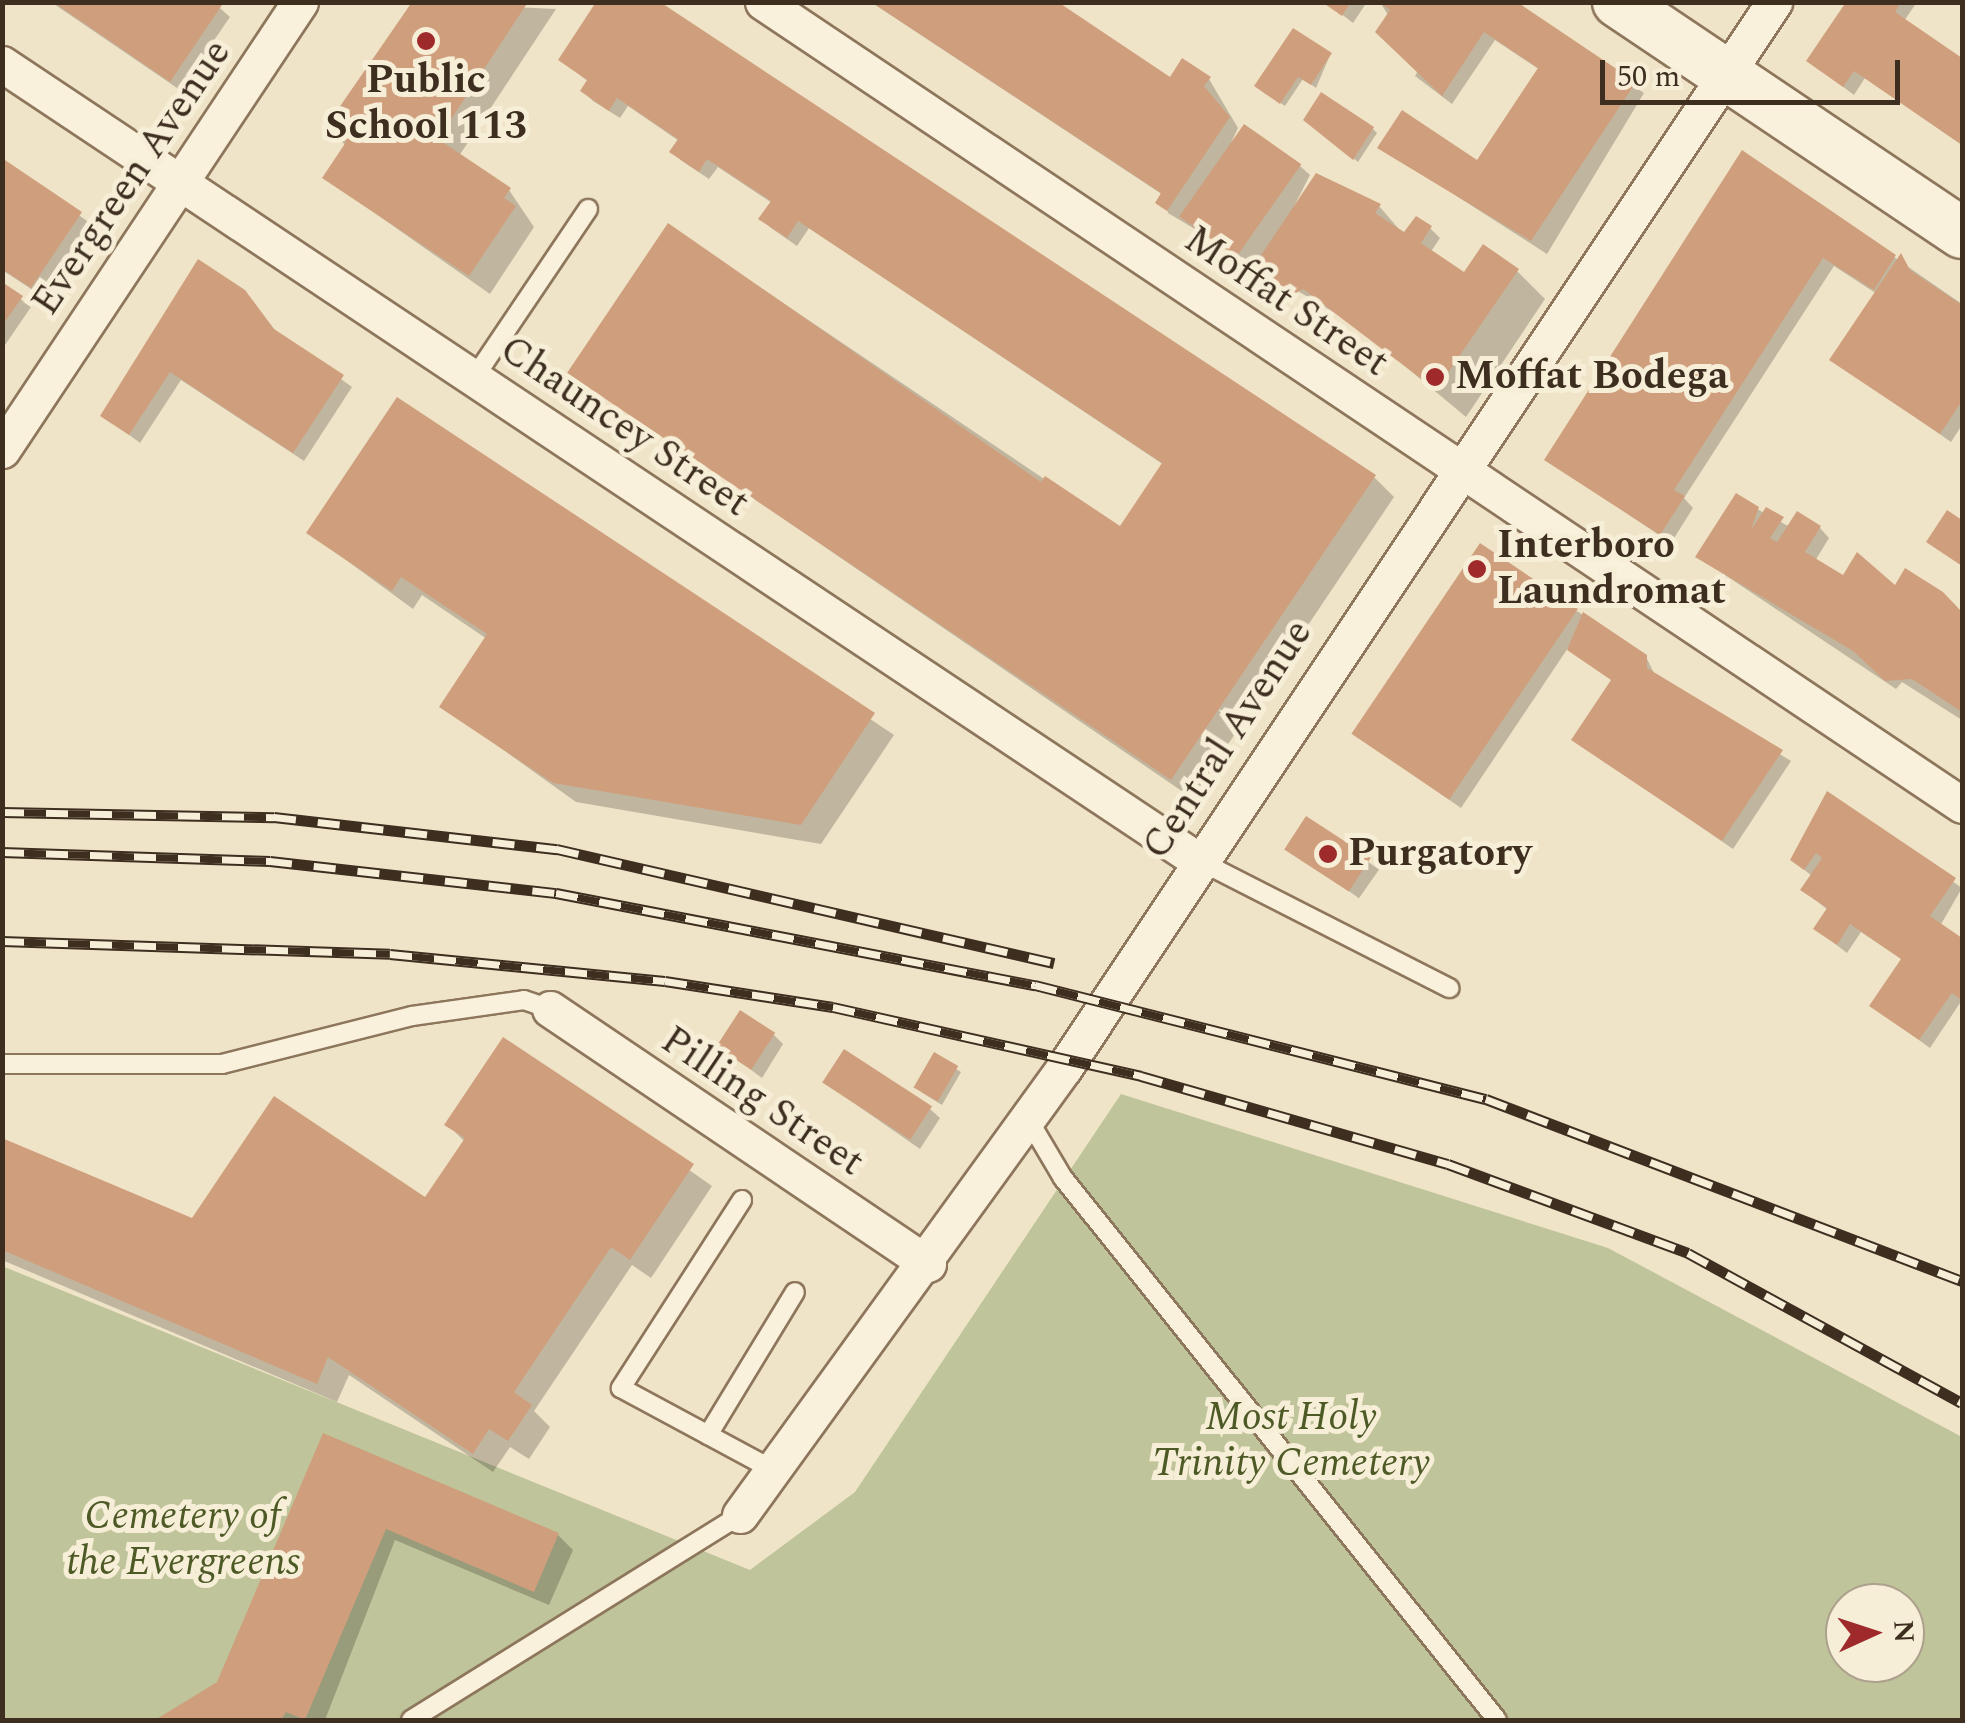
<!DOCTYPE html>
<html>
<head>
<meta charset="utf-8">
<style>
	body { margin:0 }
	#map { position:relative; width:1965px; height:1723px; overflow:hidden; background:#f0e4c8; font-family:Spectral,serif }
	div>[style] { position:absolute }
	[style*='--x'] { left:calc(var(--x)*1px); top:calc(var(--y)*1px); width:calc(var(--w)*1px); rotate:calc(var(--a)*1deg) }
	.cemetery>* { inset:0; background:#bfc49a }
	.shadow>* { inset:0; background:#0003; transform-origin:0 0 }
	.building>* { inset:0; background:#cf9f7d; transform-origin:0 0 }
	.roads { filter:drop-shadow(2px 0 #8d765c) drop-shadow(-2px 0 #8d765c) drop-shadow(0 2px #8d765c) drop-shadow(0 -2px #8d765c) }
	.lane>* { height:18px; margin:-9px; padding:0 9px; transform-origin:9px; border-radius:9px; background:#faf1dc }
	.street>* { height:35px; margin:-17.5px; padding:0 17.5px; transform-origin:17.5px; border-radius:17.5px; background:#faf1dc }
	.secondary>* { height:50px; margin:-25px; padding:0 25px; transform-origin:25px; border-radius:25px; background:#faf1dc }
	.rail>* { height:11px; margin-top:-5.5px; transform-origin:0; background:repeating-linear-gradient(90deg,#f7eed8 0 22px,#3d2e20 0 44px); box-sizing:border-box; border-block:2px solid #3d2e20 }
	.dots>* { width:28px; height:28px; translate:-50% -50%; box-sizing:border-box; border:5px solid #f7eed8; border-radius:50% }
	span { translate:-50% -50%; white-space:nowrap; text-align:center; line-height:1.15; -webkit-text-stroke:10px #f7eed8; paint-order:stroke }
	.poi-label { font-size:40px; color:#3d2e20; font-weight:700 }
	.left { translate:0 -50%; text-align:left }
	.street-label { font-size:40px; color:#3d2e20 }
	.park-label { font-size:40px; color:#4d5a26; font-style:italic }
	.frame { position:absolute; inset:0; border:5px solid #3d2e20; pointer-events:none }
	.north { position:absolute; left:1825px; top:1583px; width:100px; height:100px; box-sizing:border-box; background:#f7eed8; border:2px solid #ada18e; border-radius:50%; rotate:87deg; font-size:28px; font-weight:700; line-height:40px; text-align:center; color:#3d2e20 }
	.north::after { content:''; display:block; margin:auto; width:35px; height:45px; background:#9e2a2b; clip-path:polygon(50% 0,100% 100%,50% 72%,0 100%) }
	.scale { position:absolute; left:1600px; top:60px; width:300px; height:45px; box-sizing:border-box; border:5px solid #3d2e20; border-top:0; padding-left:12px; font-size:30px; line-height:35px; white-space:nowrap; color:#3d2e20; -webkit-text-stroke:8px #f7eed8; paint-order:stroke }
</style>
</head>
<body>
<div id="map">
	<div class="cemetery">
		<i style="clip-path:polygon(evenodd,1121px 1094px,1608px 1248px,1962px 1437px,1962px 1720px,3px 1720px,2px 1266px,750px 1570px,855px 1492px,1121px 1094px,1845px 1603px,1905px 1603px,1905px 1663px,1845px 1663px,1845px 1603px)"></i>
	</div>
	<div class="shadow">
		<i style="clip-path:polygon(51px 2px,213px 2px,230px 17px,180px 90px)"></i>
		<i style="clip-path:polygon(412px 2px,556px 9px,459px 156px,509px 190px,534px 227px,490px 294px,325px 178px,346px 146px,329px 128px)"></i>
		<i style="clip-path:polygon(871px 2px,1054px 2px,1171px 80px,1209px 79px,1238px 128px,1223px 160px,1300px 166px,1310px 175px,1285px 224px,1379px 206px,1405px 236px,1430px 228px,1440px 238px,1430px 253px,1462px 274px,1517px 271px,1545px 299px,1466px 417px,1358px 327px,1168px 213px,1163px 195px)"></i>
		<i style="clip-path:polygon(1326px 2px,1367px 2px,1353px 23px)"></i>
		<i style="clip-path:polygon(1380px 2px,1511px 2px,1644px 93px,1547px 254px,1380px 147px,1478px 164px,1540px 70px,1495px 40px,1452px 104px,1415px 76px,1420px 67px)"></i>
		<i style="clip-path:polygon(1849px 2px,1917px 2px,1904px 21px,1962px 61px,1962px 145px,1865px 78px,1854px 95px,1809px 61px)"></i>
		<i style="clip-path:polygon(1330px 55px,1316px 88px,1303px 79px,1285px 106px,1262px 90px)"></i>
		<i style="clip-path:polygon(561px 60px,1374px 477px,1394px 497px,1192px 798px,570px 373px,669px 226px,1120px 530px,1164px 465px,809px 228px,797px 246px,771px 228px,762px 219px,772px 203px,718px 167px,709px 179px,682px 161px,672px 152px,679px 141px,628px 106px,620px 118px,593px 101px,583px 91px,589px 82px)"></i>
		<i style="clip-path:polygon(1310px 124px,1373px 129px,1377px 133px,1358px 162px)"></i>
		<i style="clip-path:polygon(1743px 153px,1962px 304px,1962px 425px,1951px 442px,1833px 360px,1877px 294px,1834px 266px,1684px 498px,1693px 508px,1671px 543px,1547px 460px)"></i>
		<i style="clip-path:polygon(2px 161px,90px 223px,42px 296px,2px 270px)"></i>
		<i style="clip-path:polygon(2px 285px,31px 307px,3px 348px,2px 348px)"></i>
		<i style="clip-path:polygon(244px 292px,278px 334px,352px 387px,304px 461px,181px 380px,140px 443px,103px 415px)"></i>
		<i style="clip-path:polygon(398px 401px,894px 735px,821px 844px,576px 802px,442px 706px,487px 639px,422px 595px,413px 609px,309px 533px)"></i>
		<i style="clip-path:polygon(1757px 509px,1790px 527px,1797px 514px,1820px 528px,1829px 538px,1815px 561px,1844px 579px,1895px 589px,1906px 572px,1962px 614px,1962px 720px,1902px 682px,1896px 689px,1698px 557px)"></i>
		<i style="clip-path:polygon(1577px 611px,1646px 657px,1656px 677px,1791px 761px,1733px 849px,1574px 739px,1613px 681px,1570px 645px,1461px 808px,1356px 735px)"></i>
		<i style="clip-path:polygon(1828px 795px,1962px 888px,1940px 926px,1962px 941px,1962px 1000px,1930px 1048px,1872px 1006px,1903px 960px,1861px 932px,1847px 953px,1816px 929px,1828px 910px,1803px 890px,1812px 876px,1792px 860px)"></i>
		<i style="left:1307px;top:819px;width:88px;height:35px;rotate:35deg"></i>
		<i style="clip-path:polygon(774px 1035px,783px 1044px,762px 1078px,720px 1047px)"></i>
		<i style="clip-path:polygon(504px 1040px,712px 1186px,651px 1278px,632px 1265px,534px 1411px,550px 1427px,529px 1459px,510px 1447px,493px 1472px,349px 1375px,337px 1402px,2px 1260px,2px 1140px,193px 1222px,426px 1201px,465px 1142px,447px 1124px)"></i>
		<i style="clip-path:polygon(935px 1056px,961px 1072px,942px 1105px,921px 1092px)"></i>
		<i style="clip-path:polygon(825px 1083px,930px 1109px,940px 1118px,920px 1149px)"></i>
		<i style="clip-path:polygon(324px 1436px,558px 1535px,573px 1550px,549px 1605px,395px 1540px,325px 1720px,160px 1720px,219px 1684px)"></i>
	</div>
	<div class="building">
		<i style="clip-path:polygon(53px 2px,217px 2px,222px 5px,170px 82px)"></i>
		<i style="clip-path:polygon(412px 2px,528px 2px,438px 139px,511px 188px,504px 198px,516px 206px,469px 276px,322px 178px,346px 142px,325px 128px)"></i>
		<i style="clip-path:polygon(596px 2px,660px 2px,1376px 475px,1171px 780px,567px 373px,668px 223px,1041px 482px,1045px 476px,1120px 526px,1162px 463px,798px 221px,787px 238px,758px 219px,771px 201px,707px 159px,699px 172px,669px 152px,678px 139px,617px 98px,609px 111px,580px 91px,587px 80px,558px 60px)"></i>
		<i style="clip-path:polygon(871px 2px,1058px 2px,1170px 77px,1182px 58px,1211px 77px,1204px 86px,1230px 117px,1167px 211px,1155px 203px,1161px 193px)"></i>
		<i style="clip-path:polygon(1322px 2px,1351px 2px,1342px 16px)"></i>
		<i style="clip-path:polygon(1379px 2px,1517px 2px,1636px 82px,1531px 241px,1377px 148px,1402px 110px,1477px 160px,1538px 68px,1484px 32px,1442px 96px,1375px 32px,1390px 10px)"></i>
		<i style="clip-path:polygon(1846px 2px,1901px 2px,1895px 12px,1962px 58px,1962px 145px,1854px 71px,1843px 87px,1806px 61px)"></i>
		<i style="clip-path:polygon(1293px 28px,1332px 53px,1311px 85px,1298px 77px,1280px 104px,1254px 86px)"></i>
		<i style="clip-path:polygon(1321px 92px,1374px 127px,1353px 160px,1303px 120px)"></i>
		<i style="left:1244px;top:124px;width:70px;height:113px;rotate:35deg"></i>
		<i style="clip-path:polygon(1742px 150px,1896px 255px,1874px 290px,1823px 258px,1674px 490px,1685px 496px,1660px 535px,1544px 460px)"></i>
		<i style="clip-path:polygon(2px 158px,82px 212px,31px 288px,2px 269px)"></i>
		<i style="clip-path:polygon(1316px 173px,1381px 204px,1375px 213px,1404px 232px,1416px 216px,1432px 226px,1421px 243px,1464px 272px,1483px 244px,1519px 269px,1436px 390px,1303px 289px,1294px 294px,1253px 267px)"></i>
		<i style="clip-path:polygon(1901px 253px,1910px 270px,1962px 305px,1962px 401px,1940px 434px,1829px 360px)"></i>
		<i style="clip-path:polygon(198px 259px,245px 290px,274px 329px,344px 375px,293px 453px,170px 372px,129px 435px,100px 416px)"></i>
		<i style="clip-path:polygon(2px 282px,23px 296px,2px 326px)"></i>
		<i style="clip-path:polygon(397px 397px,875px 713px,801px 825px,553px 783px,439px 707px,487px 634px,401px 577px,392px 591px,306px 533px)"></i>
		<i style="clip-path:polygon(1736px 493px,1759px 507px,1751px 530px,1766px 507px,1784px 517px,1770px 538px,1777px 542px,1797px 511px,1821px 526px,1805px 552px,1843px 575px,1857px 552px,1895px 585px,1905px 568px,1943px 592px,1962px 612px,1962px 712px,1912px 679px,1885px 681px,1853px 651px,1695px 557px)"></i>
		<i style="clip-path:polygon(1947px 510px,1962px 520px,1962px 566px,1926px 542px)"></i>
		<i style="left:1480px;top:543px;width:118px;height:230px;rotate:34deg"></i>
		<i style="clip-path:polygon(1583px 612px,1647px 655px,1647px 668px,1783px 750px,1722px 841px,1571px 740px,1611px 680px,1567px 650px)"></i>
		<i style="clip-path:polygon(1827px 791px,1956px 878px,1930px 916px,1962px 938px,1962px 1000px,1952px 993px,1919px 1040px,1869px 1006px,1901px 959px,1850px 924px,1837px 945px,1813px 929px,1827px 908px,1800px 890px,1822px 858px,1816px 853px,1804px 870px,1790px 860px)"></i>
		<i style="left:1306px;top:816px;width:77px;height:40px;rotate:33deg"></i>
		<i style="left:740px;top:1010px;width:42px;height:44px;rotate:33deg"></i>
		<i style="clip-path:polygon(503px 1037px,694px 1164px,630px 1260px,611px 1247px,514px 1392px,532px 1405px,508px 1441px,489px 1429px,473px 1454px,328px 1357px,317px 1384px,2px 1250px,2px 1138px,192px 1218px,274px 1096px,425px 1197px,465px 1138px,444px 1125px)"></i>
		<i style="left:844px;top:1049px;width:105px;height:40px;rotate:33deg"></i>
		<i style="left:934px;top:1052px;width:28px;height:41px;rotate:30deg"></i>
		<i style="clip-path:polygon(323px 1433px,559px 1533px,534px 1592px,386px 1529px,305px 1720px,286px 1712px,281px 1720px,155px 1720px,217px 1682px)"></i>
	</div>
	<div class="roads">
		<div class="lane">
			<i style="--x:474;--y:378;--w:204;--a:-56"></i>
			<i style="--x:1200;--y:861;--w:280;--a:27"></i>
			<i style="--x:2;--y:1064;--w:220;--a:0"></i>
			<i style="--x:222;--y:1064;--w:196;--a:-14.2"></i>
			<i style="--x:412;--y:1016;--w:113;--a:-8.1"></i>
			<i style="--x:524;--y:1000;--w:28;--a:19"></i>
			<i style="--x:1028;--y:1119;--w:69;--a:59.3"></i>
			<i style="--x:1063;--y:1178;--w:694;--a:51.31"></i>
			<i style="--x:742;--y:1200;--w:224;--a:122.8"></i>
			<i style="--x:621;--y:1388;--w:173;--a:28.3"></i>
			<i style="--x:708;--y:1435;--w:167;--a:-58.7"></i>
			<i style="--x:411;--y:1720;--w:388;--a:-31.9"></i>
		</div>
		<div class="street">
			<i style="--x:763;--y:2;--w:1443;--a:33.81"></i>
			<i style="--x:2;--y:64;--w:1438;--a:33.66"></i>
			<i style="--x:2;--y:450;--w:538;--a:-56.37"></i>
			<i style="--x:550;--y:1009;--w:456;--a:34"></i>
			<i style="--x:740;--y:1515;--w:552;--a:-54.06"></i>
			<i style="--x:1064;--y:1068;--w:1281;--a:-56.33"></i>
		</div>
		<div class="secondary">
			<i style="--x:1618;--y:2;--w:414;--a:33.9"></i>
		</div>
	</div>
	<div class="rail">
		<i style="--x:2;--y:812;--w:272;--a:1.1"></i>
		<i style="--x:274;--y:817;--w:285;--a:6.5"></i>
		<i style="--x:557;--y:849;--w:510;--a:12.92"></i>
		<i style="--x:2;--y:852;--w:268;--a:1.9"></i>
		<i style="--x:270;--y:861;--w:288;--a:6.4"></i>
		<i style="--x:556;--y:893;--w:488;--a:10.9"></i>
		<i style="--x:1035;--y:985;--w:465;--a:14.2"></i>
		<i style="--x:1486;--y:1099;--w:510;--a:20.92"></i>
		<i style="--x:2;--y:941;--w:388;--a:1.9"></i>
		<i style="--x:390;--y:954;--w:276;--a:5.6"></i>
		<i style="--x:665;--y:981;--w:170;--a:8.8"></i>
		<i style="--x:833;--y:1007;--w:316;--a:12.6"></i>
		<i style="--x:1141;--y:1076;--w:319;--a:16"></i>
		<i style="--x:1448;--y:1164;--w:256;--a:20.3"></i>
		<i style="--x:1688;--y:1253;--w:312;--a:28.7"></i>
	</div>
	<div class="dots">
		<i style="left:426px;top:41px;background:#9e2a2b"></i>
		<i style="left:1435px;top:377px;background:#9e2a2b"></i>
		<i style="left:1477px;top:569px;background:#9e2a2b"></i>
		<i style="left:1328px;top:854px;background:#9e2a2b"></i>
	</div>
	<div class="poi-label">
		<span style="left:426px;top:104px">Public<br>School 113</span>
		<span class="left" style="left:1455px;top:377px">Moffat Bodega</span>
		<span class="left" style="left:1497px;top:569px">Interboro<br>Laundromat</span>
		<span class="left" style="left:1348px;top:854px">Purgatory</span>
	</div>
	<div class="street-label">
		<span style="left:132px;top:178px;rotate:-56deg">Evergreen Avenue</span>
		<span style="left:1286px;top:302px;rotate:34deg">Moffat Street</span>
		<span style="left:624px;top:427px;rotate:34deg">Chauncey Street</span>
		<span style="left:1228px;top:740px;rotate:-57deg">Central Avenue</span>
		<span style="left:762px;top:1102px;rotate:34deg">Pilling Street</span>
	</div>
	<div class="park-label">
		<span style="left:1291px;top:1441px">Most Holy<br>Trinity Cemetery</span>
		<span style="left:183px;top:1540px">Cemetery of<br>the Evergreens</span>
	</div>
	<div class="frame"></div>
	<div class="north">N</div>
	<div class="scale">50 m</div>
</div>
</body>
</html>
